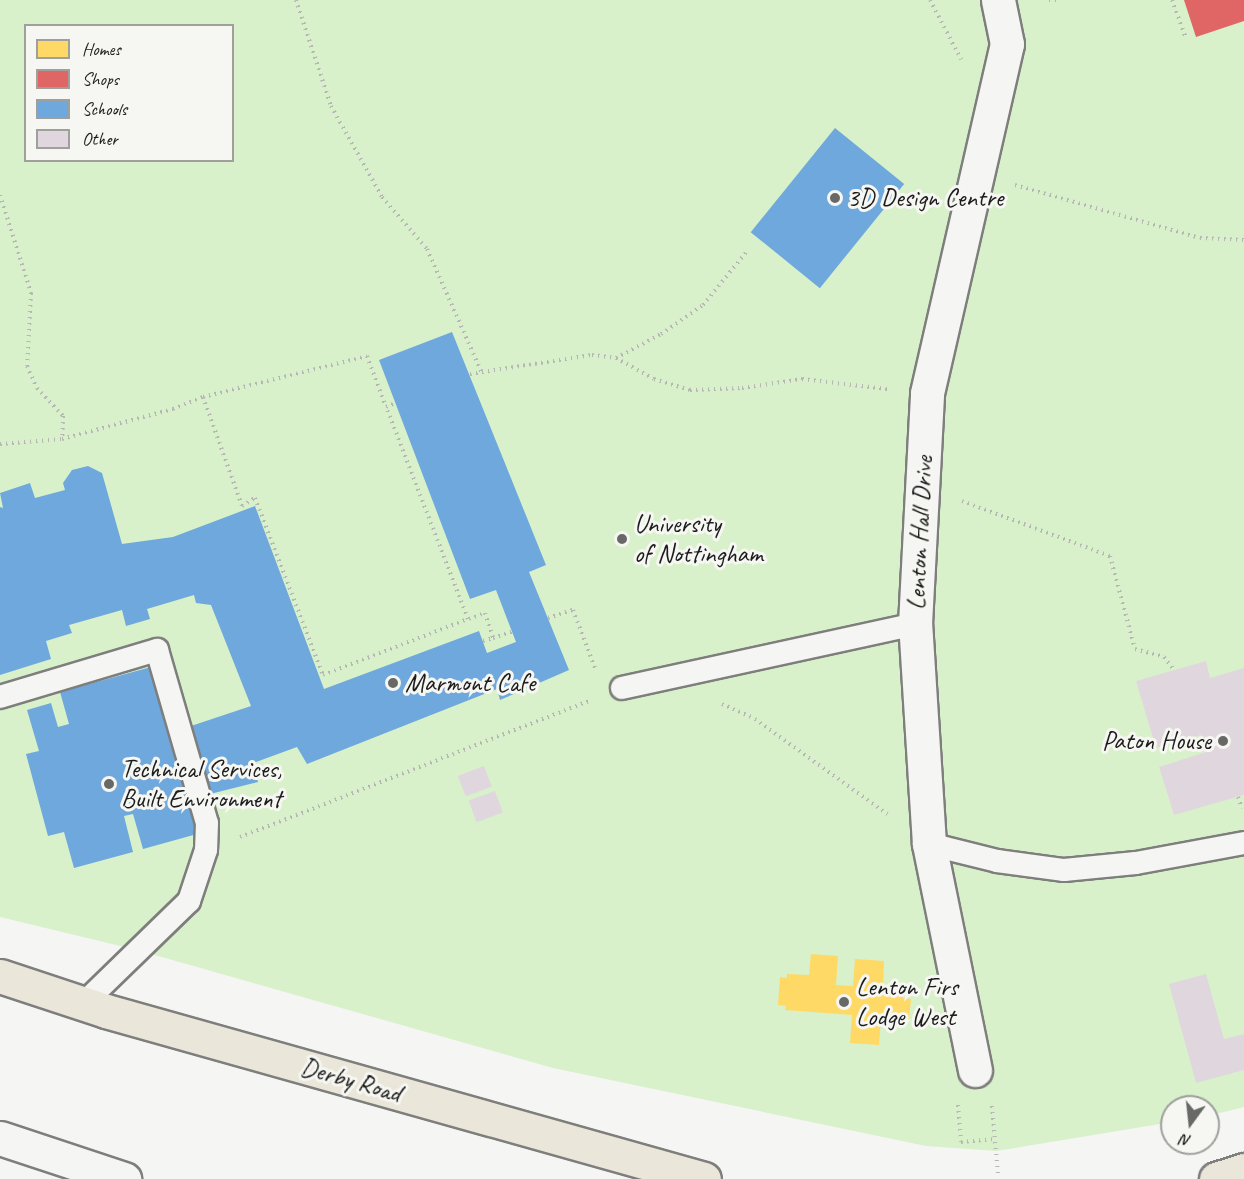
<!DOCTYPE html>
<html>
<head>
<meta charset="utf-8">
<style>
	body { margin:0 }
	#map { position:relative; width:1244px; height:1179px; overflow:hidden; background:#f5f5f3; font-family:Caveat,sans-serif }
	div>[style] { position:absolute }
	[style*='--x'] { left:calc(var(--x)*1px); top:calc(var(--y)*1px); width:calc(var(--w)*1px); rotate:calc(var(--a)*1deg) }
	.green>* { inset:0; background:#d8f1ca }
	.homes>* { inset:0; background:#ffd966 }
	.shops>* { inset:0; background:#e06666 }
	.schools>* { inset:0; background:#6fa8dc; transform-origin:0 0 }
	.building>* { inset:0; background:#e0d7de; transform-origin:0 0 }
	.path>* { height:4px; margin-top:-2px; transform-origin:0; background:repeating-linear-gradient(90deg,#b6b6b5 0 1.5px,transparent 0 6px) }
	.roads { filter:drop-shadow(2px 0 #7e7e7d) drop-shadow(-2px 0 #7e7e7d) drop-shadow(0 2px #7e7e7d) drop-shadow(0 -2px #7e7e7d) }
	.lane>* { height:22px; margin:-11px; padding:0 11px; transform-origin:11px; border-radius:11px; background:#f5f5f3 }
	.street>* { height:33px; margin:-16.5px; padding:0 16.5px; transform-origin:16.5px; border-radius:16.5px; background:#f5f5f3 }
	.highway>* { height:33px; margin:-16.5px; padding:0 16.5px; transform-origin:16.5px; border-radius:16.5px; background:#eae7da }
	.dots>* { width:16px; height:16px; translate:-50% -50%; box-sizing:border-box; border:3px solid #f6f6f2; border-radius:50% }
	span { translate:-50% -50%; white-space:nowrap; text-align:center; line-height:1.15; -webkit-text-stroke:6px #f6f6f2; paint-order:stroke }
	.poi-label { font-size:26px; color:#1c1c1c }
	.left { translate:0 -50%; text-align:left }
	.right { translate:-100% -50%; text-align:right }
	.street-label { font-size:26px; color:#1c1c1c }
	.legend { position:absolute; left:24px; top:24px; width:210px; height:138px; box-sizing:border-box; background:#f6f6f2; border:2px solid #9f9f9c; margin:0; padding:8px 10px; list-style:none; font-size:18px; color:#1c1c1c }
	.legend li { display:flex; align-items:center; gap:12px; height:30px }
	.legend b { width:30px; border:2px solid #9f9f9c }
	.north { position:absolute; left:1160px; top:1095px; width:60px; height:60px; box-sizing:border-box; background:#f6f6f2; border:2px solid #9f9f9c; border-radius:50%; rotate:195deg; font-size:16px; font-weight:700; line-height:24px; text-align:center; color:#1c1c1c }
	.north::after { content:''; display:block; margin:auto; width:21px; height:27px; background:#686867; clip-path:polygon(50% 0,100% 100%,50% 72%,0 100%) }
</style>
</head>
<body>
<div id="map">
	<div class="green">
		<i style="clip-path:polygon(evenodd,0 0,1244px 0,1244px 1107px,1208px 1116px,1208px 1107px,1172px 1107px,1172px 1122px,997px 1151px,926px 1146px,553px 1068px,137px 950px,0 917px,0 0,26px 26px,232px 26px,232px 160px,26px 160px,26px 26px)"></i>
	</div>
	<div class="homes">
		<i style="clip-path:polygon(811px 954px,838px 956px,836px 985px,853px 986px,855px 959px,884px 961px,883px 988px,903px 989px,903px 998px,911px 999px,909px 1020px,881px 1018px,879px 1045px,850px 1043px,852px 1015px,785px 1010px,786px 1006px,778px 1005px,780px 977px,787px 978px,787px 974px,809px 975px)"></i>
	</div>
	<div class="shops">
		<i style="clip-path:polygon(1184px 0,1244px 0,1244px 21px,1196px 37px)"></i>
	</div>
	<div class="schools">
		<i style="left:835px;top:128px;width:89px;height:134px;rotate:39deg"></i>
		<i style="clip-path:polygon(452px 332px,546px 565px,529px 572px,569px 670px,500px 700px,497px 689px,307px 764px,297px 747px,253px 763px,258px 782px,210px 794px,191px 726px,251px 706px,211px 605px,196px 603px,194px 595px,147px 609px,150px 619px,126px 626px,122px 610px,69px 625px,72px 633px,46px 641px,51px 659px,0 675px,0 507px,3px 508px,0 493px,30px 483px,35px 498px,65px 490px,63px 483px,72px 470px,88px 466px,102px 473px,122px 544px,173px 537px,255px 506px,324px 689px,479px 631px,487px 653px,516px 642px,496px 590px,470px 599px,379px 360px)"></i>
		<i style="clip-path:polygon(151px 667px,197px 834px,143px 849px,133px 814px,124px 816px,133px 852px,74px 868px,64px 832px,48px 836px,26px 754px,39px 751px,27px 710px,51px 703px,58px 727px,69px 724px,60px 692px)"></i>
	</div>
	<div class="building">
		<i style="clip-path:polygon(1206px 661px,1210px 678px,1244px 668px,1244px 795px,1174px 815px,1159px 767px,1206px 752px,1201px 735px,1156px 748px,1136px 681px)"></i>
		<i style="left:484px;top:766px;width:22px;height:28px;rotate:69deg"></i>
		<i style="left:495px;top:791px;width:23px;height:28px;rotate:70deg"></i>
		<i style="clip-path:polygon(1206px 974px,1224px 1039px,1244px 1034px,1244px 1070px,1196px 1083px,1169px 984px)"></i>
	</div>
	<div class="path">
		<i style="--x:296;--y:0;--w:112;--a:71.7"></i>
		<i style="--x:331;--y:106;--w:104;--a:60.7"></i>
		<i style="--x:382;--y:197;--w:69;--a:49.1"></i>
		<i style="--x:427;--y:249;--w:136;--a:66.1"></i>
		<i style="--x:930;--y:0;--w:67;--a:62.3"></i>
		<i style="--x:1049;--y:0;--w:10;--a:0"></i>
		<i style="--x:1172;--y:0;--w:38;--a:70"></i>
		<i style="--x:1015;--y:185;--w:192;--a:16"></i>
		<i style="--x:1200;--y:238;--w:44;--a:2.6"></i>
		<i style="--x:0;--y:195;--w:103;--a:72.4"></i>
		<i style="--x:31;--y:293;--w:73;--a:93.1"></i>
		<i style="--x:27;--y:366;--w:24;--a:66"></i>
		<i style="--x:37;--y:388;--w:38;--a:47"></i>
		<i style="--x:63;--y:416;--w:23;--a:92"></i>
		<i style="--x:616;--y:358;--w:51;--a:-28.1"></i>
		<i style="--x:661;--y:334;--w:51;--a:-34.6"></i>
		<i style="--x:703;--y:305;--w:71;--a:-50.7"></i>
		<i style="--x:470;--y:374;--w:123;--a:-8.9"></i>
		<i style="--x:592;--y:355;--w:24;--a:7"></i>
		<i style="--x:616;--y:358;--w:43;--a:28.9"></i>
		<i style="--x:654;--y:379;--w:38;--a:17"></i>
		<i style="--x:690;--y:390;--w:52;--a:-2.2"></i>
		<i style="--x:742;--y:388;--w:61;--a:-8.5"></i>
		<i style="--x:802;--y:379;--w:86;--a:6.7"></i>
		<i style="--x:203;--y:397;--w:116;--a:70.3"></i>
		<i style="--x:242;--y:506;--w:15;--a:-32"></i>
		<i style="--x:255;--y:498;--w:190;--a:69"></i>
		<i style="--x:323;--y:675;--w:155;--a:-21.1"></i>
		<i style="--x:468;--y:619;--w:227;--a:-111.1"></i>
		<i style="--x:0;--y:444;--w:62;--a:-4.6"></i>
		<i style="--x:62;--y:439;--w:115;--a:-15.1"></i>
		<i style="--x:173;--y:409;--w:32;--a:-22"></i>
		<i style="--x:203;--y:397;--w:169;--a:-14"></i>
		<i style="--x:367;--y:356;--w:54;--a:69.6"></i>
		<i style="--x:386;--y:407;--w:10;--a:-24"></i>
		<i style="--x:962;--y:501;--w:158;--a:20.4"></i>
		<i style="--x:1110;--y:556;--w:96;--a:75"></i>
		<i style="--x:1135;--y:649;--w:30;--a:15"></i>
		<i style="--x:1164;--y:657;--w:16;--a:52"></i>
		<i style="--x:548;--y:618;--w:26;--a:-18"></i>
		<i style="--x:573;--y:610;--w:62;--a:69.2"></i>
		<i style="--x:469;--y:619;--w:17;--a:-21"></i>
		<i style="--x:485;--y:613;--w:26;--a:72"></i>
		<i style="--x:493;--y:638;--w:20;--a:-18"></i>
		<i style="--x:483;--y:641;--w:10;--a:-17"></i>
		<i style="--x:722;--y:704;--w:36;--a:24"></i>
		<i style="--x:755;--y:719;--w:163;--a:35.7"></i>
		<i style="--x:1238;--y:797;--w:12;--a:70"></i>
		<i style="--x:240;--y:837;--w:377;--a:-21.3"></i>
		<i style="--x:958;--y:1105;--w:37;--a:85"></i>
		<i style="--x:961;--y:1142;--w:34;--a:-5"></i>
		<i style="--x:992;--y:1106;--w:68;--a:85"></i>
	</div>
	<div class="roads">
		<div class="lane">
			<i style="--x:622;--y:688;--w:300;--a:-12.3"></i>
			<i style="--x:0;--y:697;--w:164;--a:-16.7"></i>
			<i style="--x:157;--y:650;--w:180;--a:73.9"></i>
			<i style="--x:207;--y:823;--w:27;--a:92"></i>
			<i style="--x:206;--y:850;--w:54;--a:108.4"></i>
			<i style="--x:189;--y:901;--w:148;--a:135.8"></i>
			<i style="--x:929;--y:844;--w:70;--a:14"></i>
			<i style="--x:997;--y:861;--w:68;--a:7.7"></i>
			<i style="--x:1064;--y:870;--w:72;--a:-5.6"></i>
			<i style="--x:1136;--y:863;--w:110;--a:-10.5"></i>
		</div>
		<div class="street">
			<i style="--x:975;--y:1070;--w:231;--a:-101.5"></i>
			<i style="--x:929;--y:844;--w:220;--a:-93.6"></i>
			<i style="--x:915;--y:624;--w:231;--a:-87"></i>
			<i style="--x:927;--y:393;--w:358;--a:-77.1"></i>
			<i style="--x:1007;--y:44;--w:45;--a:-101.6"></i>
			<i style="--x:0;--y:1138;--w:131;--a:18.3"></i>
		</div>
		<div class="highway">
			<i style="--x:0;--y:976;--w:112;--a:18.3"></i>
			<i style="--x:106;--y:1011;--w:621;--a:15.69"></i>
			<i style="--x:1216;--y:1179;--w:29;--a:-18"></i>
		</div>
	</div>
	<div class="dots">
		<i style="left:835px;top:198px;background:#686867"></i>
		<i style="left:622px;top:539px;background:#686867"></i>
		<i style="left:393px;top:683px;background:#686867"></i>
		<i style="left:1223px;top:741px;background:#686867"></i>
		<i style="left:109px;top:784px;background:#686867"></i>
		<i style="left:844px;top:1002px;background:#686867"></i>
	</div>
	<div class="poi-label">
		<span class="left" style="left:847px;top:198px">3D Design Centre</span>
		<span class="left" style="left:634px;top:539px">University<br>of Nottingham</span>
		<span class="left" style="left:405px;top:683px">Marmont Cafe</span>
		<span class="right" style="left:1211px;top:741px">Paton House</span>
		<span class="left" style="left:121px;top:784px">Technical Services,<br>Built Environment</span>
		<span class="left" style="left:856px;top:1002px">Lenton Firs<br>Lodge West</span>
	</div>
	<div class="street-label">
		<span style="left:920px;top:533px;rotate:-87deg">Lenton Hall Drive</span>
		<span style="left:351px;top:1080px;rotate:16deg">Derby Road</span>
	</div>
	<ul class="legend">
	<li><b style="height:16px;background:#ffd966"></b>Homes</li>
	<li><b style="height:16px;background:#e06666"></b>Shops</li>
	<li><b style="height:16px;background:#6fa8dc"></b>Schools</li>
	<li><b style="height:16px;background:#e0d7de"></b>Other</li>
	</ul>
	<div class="north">N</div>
</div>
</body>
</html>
